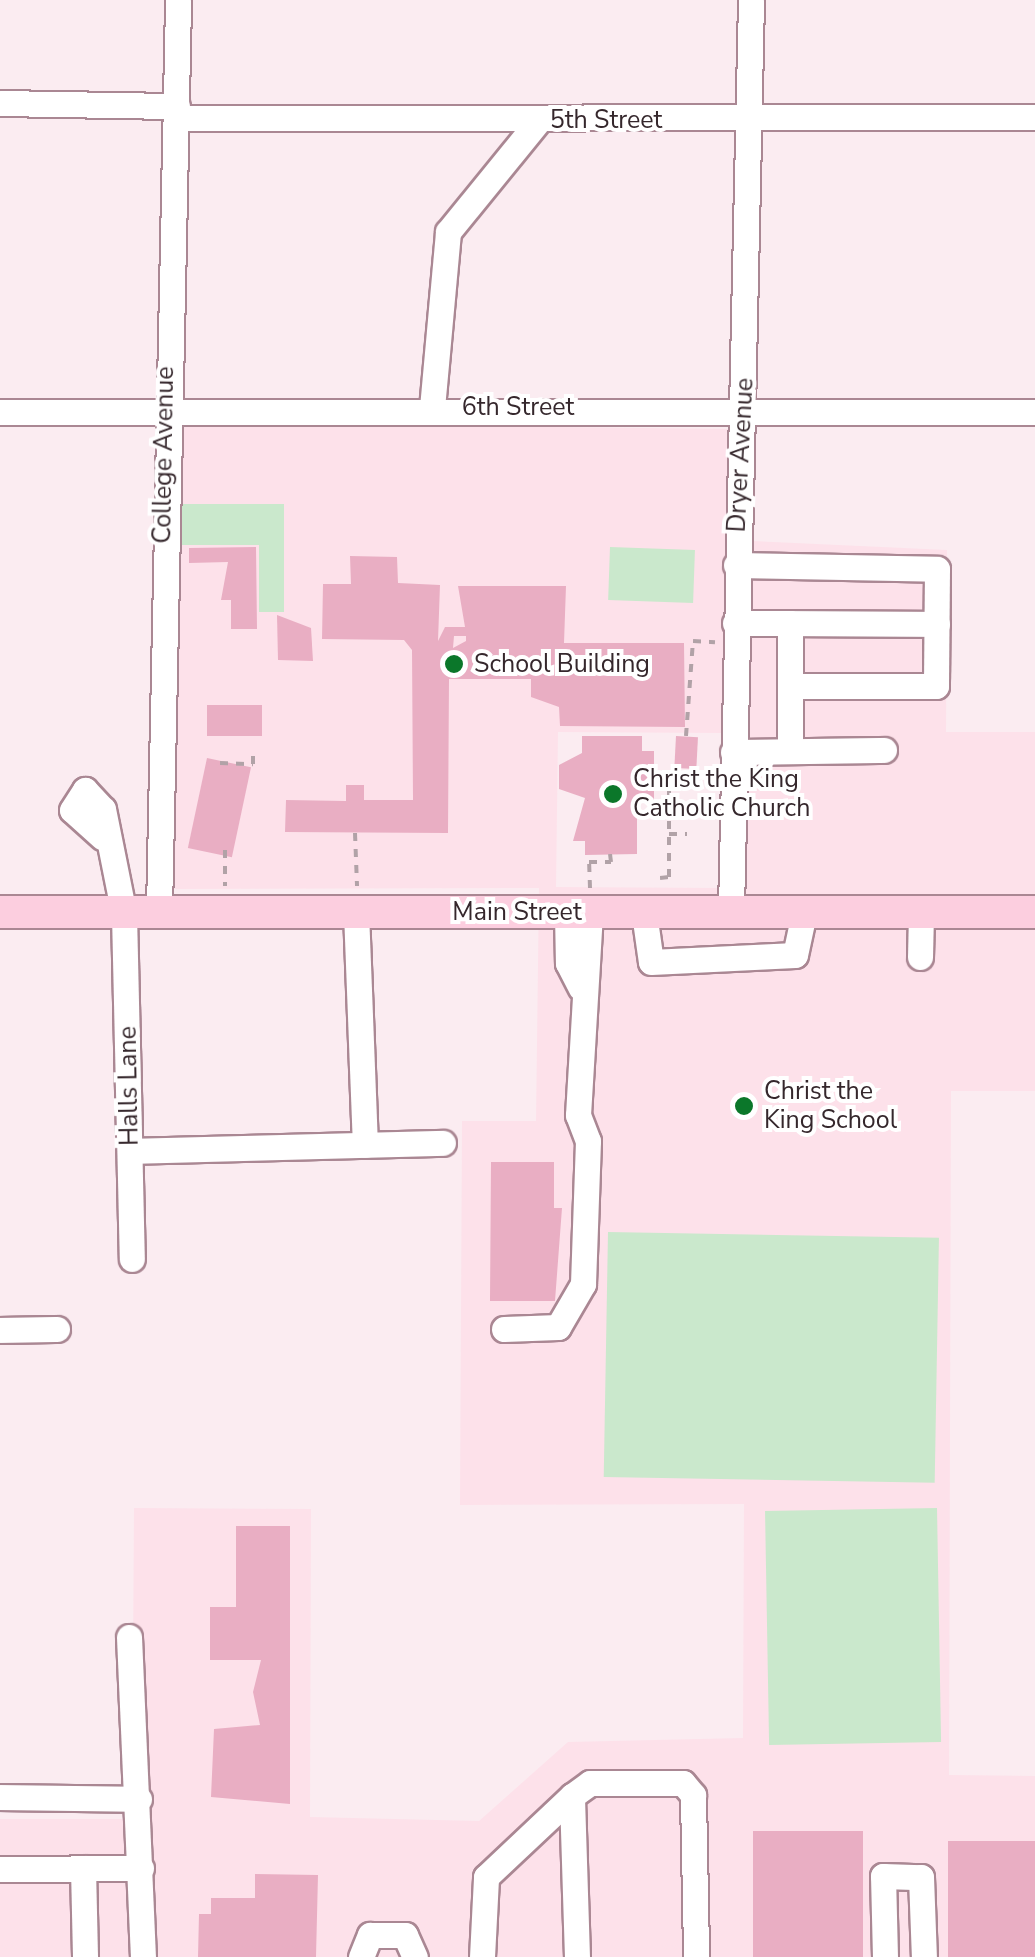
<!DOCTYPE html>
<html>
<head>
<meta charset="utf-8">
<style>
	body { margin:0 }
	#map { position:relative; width:1035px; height:1957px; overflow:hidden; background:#fbecf1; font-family:"Nunito Sans",sans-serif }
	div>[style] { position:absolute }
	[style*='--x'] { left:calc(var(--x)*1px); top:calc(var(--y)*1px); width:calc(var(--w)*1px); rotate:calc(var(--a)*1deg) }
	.built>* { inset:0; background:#fde1ea }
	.green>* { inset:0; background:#cae8cc; transform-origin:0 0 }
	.building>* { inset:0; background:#e9aec3; transform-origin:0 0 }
	.path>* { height:4px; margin-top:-2px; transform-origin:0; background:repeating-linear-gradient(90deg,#b1a2a7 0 8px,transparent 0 16px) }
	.roads { filter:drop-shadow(2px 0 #aa8793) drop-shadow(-2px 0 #aa8793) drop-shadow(0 2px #aa8793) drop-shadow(0 -2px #aa8793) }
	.minor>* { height:25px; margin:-12.5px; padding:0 12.5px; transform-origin:12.5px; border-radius:12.5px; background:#fff }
	.major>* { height:32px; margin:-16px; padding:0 16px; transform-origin:16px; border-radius:16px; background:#fccedf }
	.dots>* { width:28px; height:28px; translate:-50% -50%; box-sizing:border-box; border:5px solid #fff; border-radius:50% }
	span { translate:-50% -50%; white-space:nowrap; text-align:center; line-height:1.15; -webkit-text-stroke:8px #fff; paint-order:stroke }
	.street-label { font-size:25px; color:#35272c }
	.poi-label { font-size:25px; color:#35272c }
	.left { translate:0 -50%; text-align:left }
</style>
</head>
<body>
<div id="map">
	<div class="built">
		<i style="clip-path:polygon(evenodd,178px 423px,731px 429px,729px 540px,947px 550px,946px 732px,1035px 732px,1035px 1091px,951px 1091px,949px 1775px,1035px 1776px,1035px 1957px,0 1957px,0 1819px,132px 1819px,134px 1508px,311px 1509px,310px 1817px,479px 1821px,568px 1742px,743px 1738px,744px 1504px,460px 1505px,462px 1121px,536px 1121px,539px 888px,173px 889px,178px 423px,558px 732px,722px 733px,720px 888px,556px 887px,558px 732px)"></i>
	</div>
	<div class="green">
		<i style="clip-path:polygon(182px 504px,284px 504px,284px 612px,259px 612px,259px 545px,182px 545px)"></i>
		<i style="left:610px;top:547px;width:85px;height:53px;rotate:2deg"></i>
		<i style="left:608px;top:1232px;width:331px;height:245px;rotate:1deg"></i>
		<i style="left:937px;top:1508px;width:234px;height:172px;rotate:89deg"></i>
	</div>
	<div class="building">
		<i style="clip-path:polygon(256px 547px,257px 629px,231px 629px,231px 600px,221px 600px,228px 562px,189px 563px,189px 548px)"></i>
		<i style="clip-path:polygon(evenodd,350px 556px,397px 557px,398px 583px,440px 585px,438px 641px,445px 627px,465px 627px,458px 586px,566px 586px,564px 643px,684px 643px,685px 727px,560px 726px,559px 707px,531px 697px,531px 679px,449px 679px,448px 833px,285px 832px,286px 800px,346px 801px,346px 785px,364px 785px,364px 800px,413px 800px,412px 650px,404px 640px,322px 639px,323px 584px,351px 584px,350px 556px,454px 636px,466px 636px,466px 641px,453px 648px,454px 636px)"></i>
		<i style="clip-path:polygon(277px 615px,311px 628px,313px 661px,278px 660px)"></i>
		<i style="left:207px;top:705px;width:55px;height:31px"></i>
		<i style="clip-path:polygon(582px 736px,642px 736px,642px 751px,654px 751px,654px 800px,637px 800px,637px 854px,585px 855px,585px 841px,573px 841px,585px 798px,559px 789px,559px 765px,582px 753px)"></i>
		<i style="left:676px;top:736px;width:22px;height:32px;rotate:3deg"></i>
		<i style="left:207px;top:758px;width:45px;height:92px;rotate:12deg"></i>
		<i style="clip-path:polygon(491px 1162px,554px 1162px,554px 1208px,562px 1208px,555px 1301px,490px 1301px)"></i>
		<i style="clip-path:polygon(236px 1526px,290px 1526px,290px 1804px,211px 1797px,214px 1729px,260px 1725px,253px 1692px,261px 1660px,210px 1660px,210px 1607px,236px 1607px)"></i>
		<i style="left:753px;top:1831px;width:110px;height:126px"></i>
		<i style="left:1035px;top:1841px;width:116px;height:87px;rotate:90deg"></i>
		<i style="clip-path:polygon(255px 1874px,318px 1875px,316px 1957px,198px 1957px,199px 1914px,211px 1914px,211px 1898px,255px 1898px)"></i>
	</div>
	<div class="path">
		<i style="--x:686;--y:736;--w:95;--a:-85.8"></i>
		<i style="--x:693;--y:641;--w:22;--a:3"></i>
		<i style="--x:220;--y:763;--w:33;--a:2"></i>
		<i style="--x:253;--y:764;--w:16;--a:-90"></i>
		<i style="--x:654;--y:776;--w:61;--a:0"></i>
		<i style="--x:355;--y:833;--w:53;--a:87.8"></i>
		<i style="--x:669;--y:834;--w:18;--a:0"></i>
		<i style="--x:225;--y:850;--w:36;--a:90"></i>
		<i style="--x:660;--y:878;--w:9;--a:-6"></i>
		<i style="--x:669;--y:877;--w:101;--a:-90"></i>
		<i style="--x:590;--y:888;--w:26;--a:-92"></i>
		<i style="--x:589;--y:862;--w:22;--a:0"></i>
		<i style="--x:611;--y:862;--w:8;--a:-97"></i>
	</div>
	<div class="roads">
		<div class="minor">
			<i style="--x:0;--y:103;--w:177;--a:1"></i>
			<i style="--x:177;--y:118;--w:858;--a:-0.07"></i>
			<i style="--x:432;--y:408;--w:177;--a:-84.8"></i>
			<i style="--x:448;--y:232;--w:144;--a:-50.9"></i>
			<i style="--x:0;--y:412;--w:1035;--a:0"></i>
			<i style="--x:736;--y:565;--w:201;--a:1.1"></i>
			<i style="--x:937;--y:569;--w:117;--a:90.5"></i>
			<i style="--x:936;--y:686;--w:146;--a:180"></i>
			<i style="--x:735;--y:623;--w:55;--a:0"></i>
			<i style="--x:790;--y:749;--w:126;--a:-90"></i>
			<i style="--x:790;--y:623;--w:147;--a:0.4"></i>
			<i style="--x:733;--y:752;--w:151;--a:-0.8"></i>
			<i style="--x:102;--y:837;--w:40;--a:-138"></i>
			<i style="--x:72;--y:810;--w:24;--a:-57"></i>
			<i style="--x:85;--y:790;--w:26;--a:47"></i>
			<i style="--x:103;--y:809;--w:107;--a:78.7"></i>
			<i style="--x:124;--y:914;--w:345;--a:88.7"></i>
			<i style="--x:159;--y:910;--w:910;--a:-88.8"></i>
			<i style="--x:731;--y:910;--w:910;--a:-88.74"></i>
			<i style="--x:356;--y:912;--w:233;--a:87.8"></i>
			<i style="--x:567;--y:913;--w:50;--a:88.9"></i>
			<i style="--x:568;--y:963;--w:28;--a:63"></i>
			<i style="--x:644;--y:913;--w:49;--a:81.9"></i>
			<i style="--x:651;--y:962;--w:144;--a:-2.8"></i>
			<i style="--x:795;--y:955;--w:43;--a:-77.9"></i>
			<i style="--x:920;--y:957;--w:43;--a:-88.7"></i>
			<i style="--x:130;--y:1151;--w:313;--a:-1.5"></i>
			<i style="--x:504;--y:1329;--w:54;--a:-2.1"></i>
			<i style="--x:558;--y:1327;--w:50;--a:-59.8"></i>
			<i style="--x:583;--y:1284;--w:143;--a:-88"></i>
			<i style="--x:588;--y:1141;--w:28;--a:-111"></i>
			<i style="--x:578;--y:1115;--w:202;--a:-86.6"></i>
			<i style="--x:0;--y:1330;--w:57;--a:-1"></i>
			<i style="--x:129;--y:1637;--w:320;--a:87.5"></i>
			<i style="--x:0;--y:1797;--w:139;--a:0.8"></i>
			<i style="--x:83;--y:1868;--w:89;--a:88.7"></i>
			<i style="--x:0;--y:1869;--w:141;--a:-0.4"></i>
			<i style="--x:361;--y:1957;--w:24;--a:-68"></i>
			<i style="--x:370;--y:1935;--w:35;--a:0"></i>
			<i style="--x:405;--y:1935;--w:24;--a:66"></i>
			<i style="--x:482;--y:1957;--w:80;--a:-87.1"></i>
			<i style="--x:486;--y:1877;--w:118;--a:-43.3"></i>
			<i style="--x:577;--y:1957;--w:161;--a:-91.8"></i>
			<i style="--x:572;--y:1796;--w:22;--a:-36"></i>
			<i style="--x:590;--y:1783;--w:93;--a:0"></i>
			<i style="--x:683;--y:1783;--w:16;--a:50"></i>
			<i style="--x:693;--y:1795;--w:162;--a:88.9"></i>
			<i style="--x:885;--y:1957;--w:81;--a:-91.4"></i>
			<i style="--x:883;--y:1876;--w:38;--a:2"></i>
			<i style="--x:921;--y:1877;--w:80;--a:87.9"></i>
		</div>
		<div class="major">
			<i style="--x:0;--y:912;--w:1035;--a:0"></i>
		</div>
	</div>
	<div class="dots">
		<i style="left:454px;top:664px;background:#0b772a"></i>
		<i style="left:613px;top:794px;background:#0b772a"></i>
		<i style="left:744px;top:1106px;background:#0b772a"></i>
	</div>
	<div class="street-label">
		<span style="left:606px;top:120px">5th Street</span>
		<span style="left:518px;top:407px">6th Street</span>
		<span style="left:164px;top:455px;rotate:-89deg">College Avenue</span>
		<span style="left:741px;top:455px;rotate:-87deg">Dryer Avenue</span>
		<span style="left:517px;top:912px">Main Street</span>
		<span style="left:129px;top:1086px;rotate:-91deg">Halls Lane</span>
	</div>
	<div class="poi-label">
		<span class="left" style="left:474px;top:664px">School Building</span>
		<span class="left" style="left:633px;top:794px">Christ the King<br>Catholic Church</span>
		<span class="left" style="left:764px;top:1106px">Christ the<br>King School</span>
	</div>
</div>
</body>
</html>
